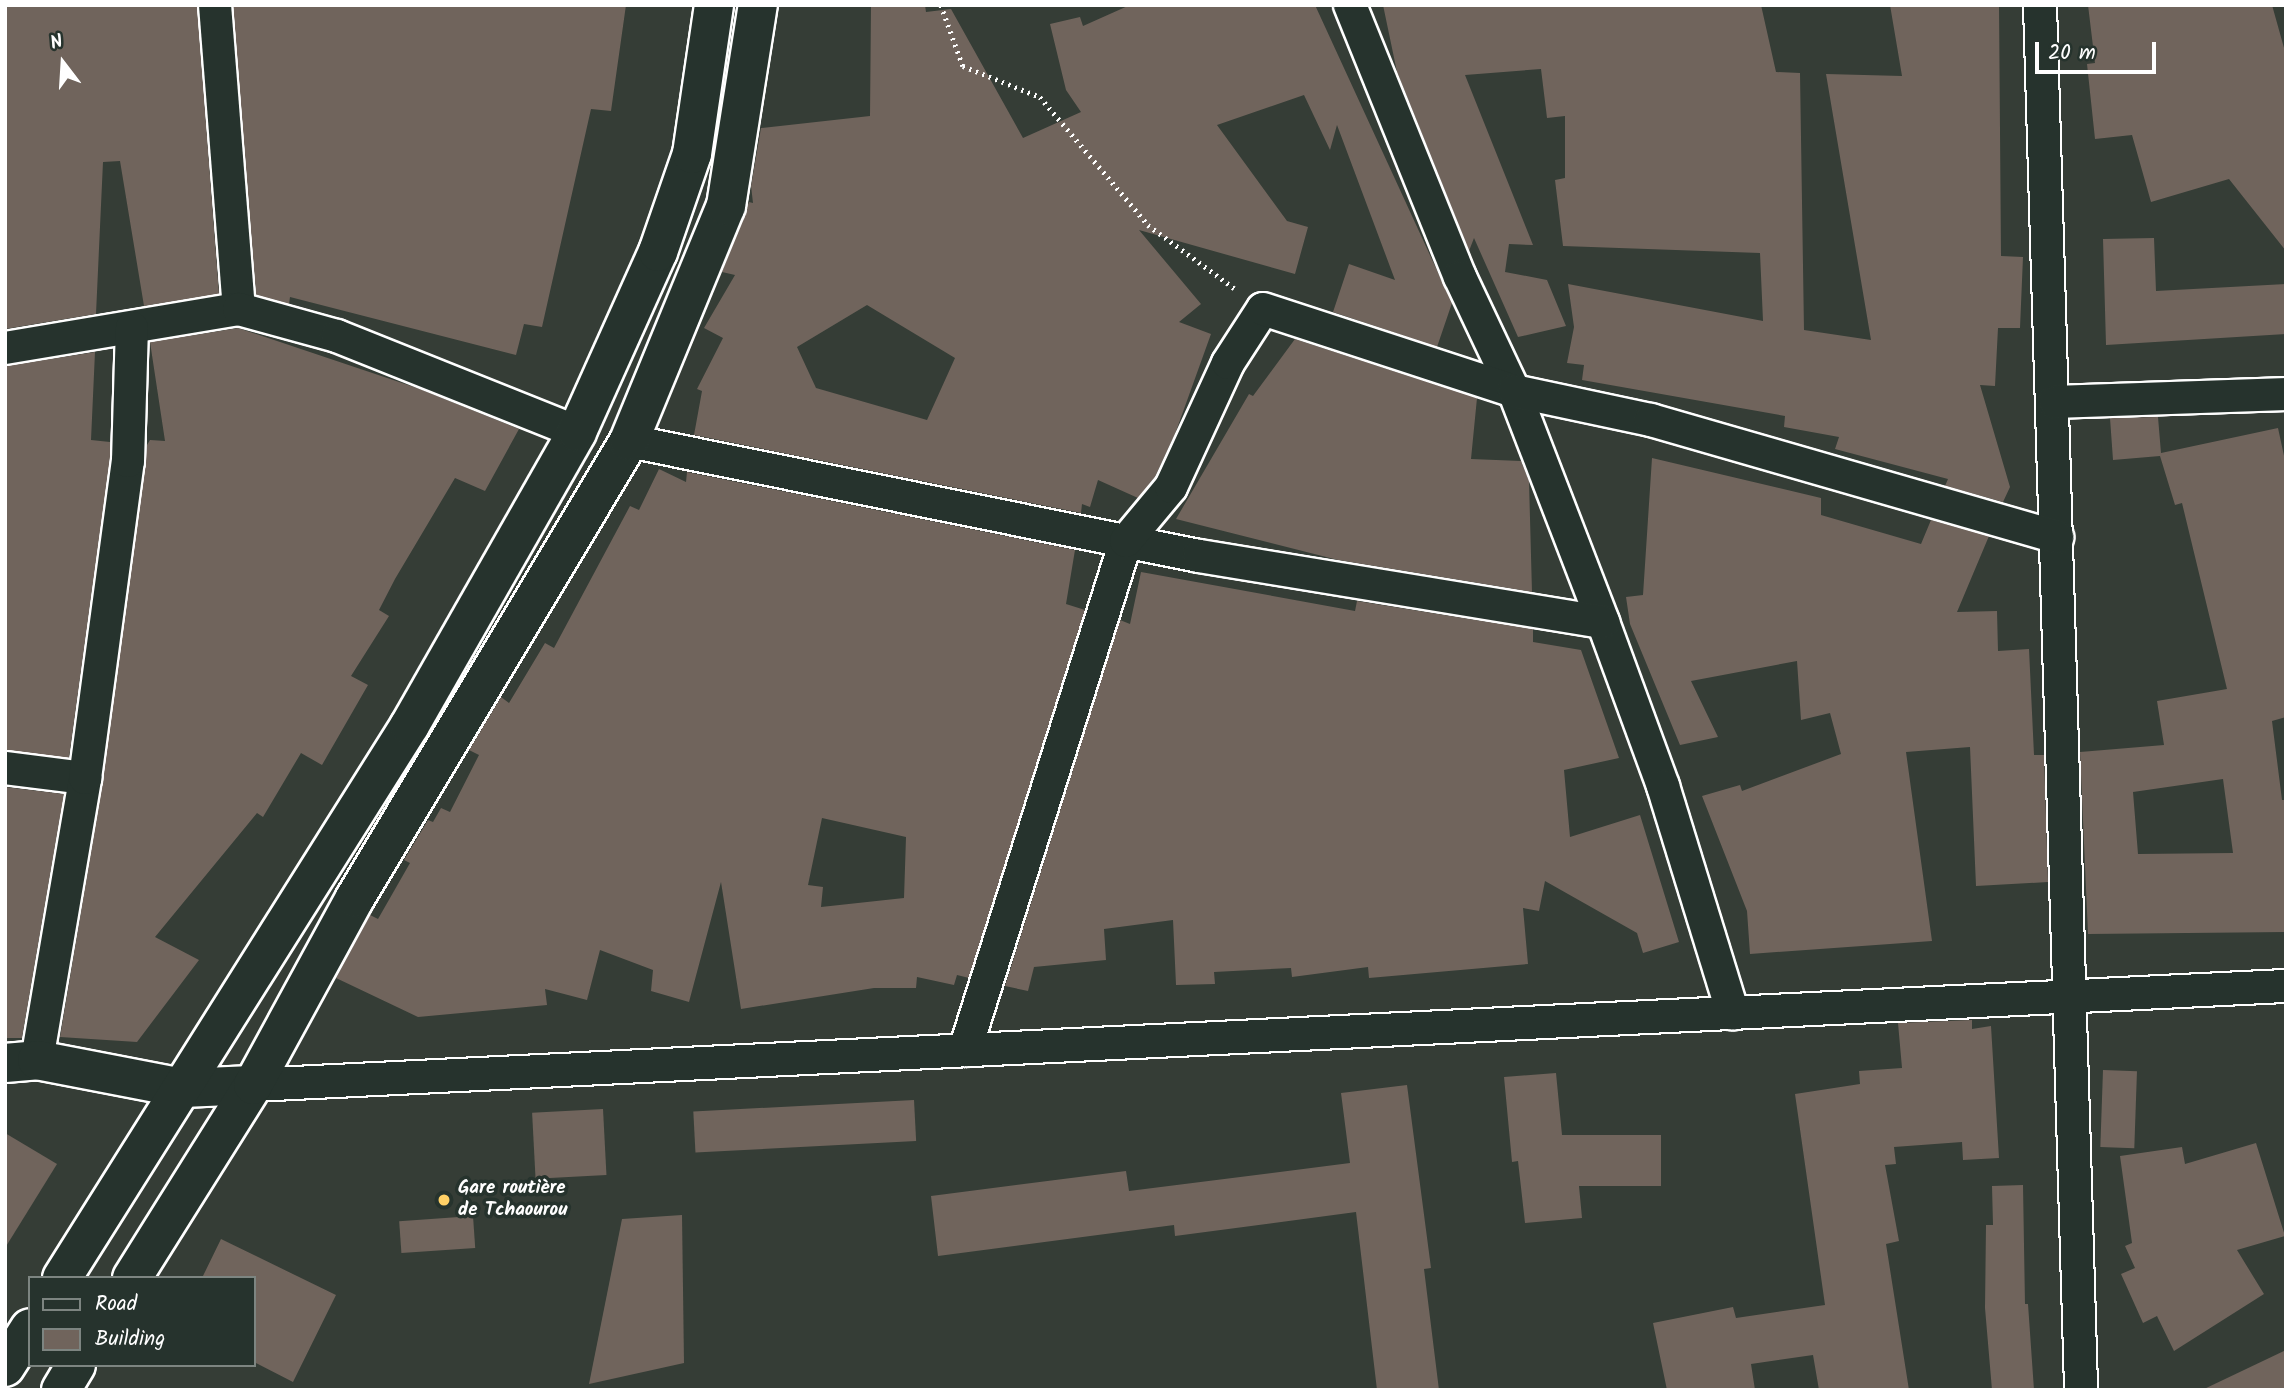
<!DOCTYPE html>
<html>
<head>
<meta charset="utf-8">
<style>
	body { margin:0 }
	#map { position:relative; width:2291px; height:1395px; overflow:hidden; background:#353d36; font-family:Kalam,sans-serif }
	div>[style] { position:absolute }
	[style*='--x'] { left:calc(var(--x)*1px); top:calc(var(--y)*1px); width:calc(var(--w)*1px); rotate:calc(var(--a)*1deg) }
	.building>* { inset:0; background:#70645c; transform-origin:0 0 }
	.path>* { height:4.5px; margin-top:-2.25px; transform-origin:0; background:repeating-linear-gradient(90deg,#fff 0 2px,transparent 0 7px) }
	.roads { filter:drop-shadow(2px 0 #fff) drop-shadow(-2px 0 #fff) drop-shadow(0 2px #fff) drop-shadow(0 -2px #fff) }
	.street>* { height:32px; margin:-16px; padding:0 16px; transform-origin:16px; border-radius:16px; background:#26332d }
	.secondary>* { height:38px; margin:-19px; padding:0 19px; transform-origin:19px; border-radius:19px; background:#26332d }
	.primary>* { height:38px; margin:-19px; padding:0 19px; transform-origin:19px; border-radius:19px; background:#26332d }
	.dots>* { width:19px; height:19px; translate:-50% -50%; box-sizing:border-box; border:4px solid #26332d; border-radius:50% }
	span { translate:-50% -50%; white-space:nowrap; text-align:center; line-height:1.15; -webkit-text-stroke:7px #26332d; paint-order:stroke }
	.poi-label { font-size:19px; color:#fff; font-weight:700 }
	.left { translate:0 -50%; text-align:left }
	.frame { position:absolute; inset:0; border:7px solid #fff; pointer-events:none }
	.legend { position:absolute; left:28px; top:1276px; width:228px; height:91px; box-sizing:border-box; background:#26332d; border:2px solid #7d8581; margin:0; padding:9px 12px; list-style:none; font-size:21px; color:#fff }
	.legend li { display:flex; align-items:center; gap:14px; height:35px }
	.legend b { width:35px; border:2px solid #7d8581 }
	.north { position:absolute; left:28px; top:28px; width:70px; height:70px; -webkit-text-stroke:5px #26332d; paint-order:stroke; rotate:343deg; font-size:19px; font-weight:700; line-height:28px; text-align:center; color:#fff }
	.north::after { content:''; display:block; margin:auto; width:24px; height:32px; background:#fff; clip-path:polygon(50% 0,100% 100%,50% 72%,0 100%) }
	.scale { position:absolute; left:2035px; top:42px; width:121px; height:32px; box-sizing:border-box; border:4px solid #fff; border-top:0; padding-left:9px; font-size:21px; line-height:24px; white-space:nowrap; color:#fff; -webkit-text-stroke:5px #26332d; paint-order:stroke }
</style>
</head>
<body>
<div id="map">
	<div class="building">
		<i style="clip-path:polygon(5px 5px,197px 5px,219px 294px,144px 306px,120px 161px,103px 162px,96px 314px,5px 329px)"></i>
		<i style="clip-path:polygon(233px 5px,626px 5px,611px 111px,591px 109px,542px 327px,524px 324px,516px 355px,290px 297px,289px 304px,256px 295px)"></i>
		<i style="clip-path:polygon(evenodd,871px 5px,925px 5px,926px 12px,951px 9px,1023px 138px,1081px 112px,1066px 90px,1050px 24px,1080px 17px,1083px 26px,1130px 5px,1315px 5px,1452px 303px,1437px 347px,1333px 312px,1349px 264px,1395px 280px,1337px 125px,1330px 150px,1304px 95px,1217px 125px,1287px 221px,1308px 227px,1295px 274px,1139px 230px,1201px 304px,1179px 322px,1211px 334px,1175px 434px,1155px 477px,1138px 498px,1098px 480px,1090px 507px,1082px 504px,1081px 513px,694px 435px,702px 391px,697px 389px,723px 338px,704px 328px,735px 275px,722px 272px,749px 202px,753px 203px,751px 186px,761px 128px,870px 116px,871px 5px,867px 305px,955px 358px,927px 420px,816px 388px,797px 347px,867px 305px)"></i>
		<i style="clip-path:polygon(1383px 5px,1761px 5px,1776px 72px,1800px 73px,1804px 330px,1871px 340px,1826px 74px,1902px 76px,1890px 5px,1999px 5px,2001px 256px,2023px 257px,2020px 328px,1998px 328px,1995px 386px,1980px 385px,2010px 487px,2003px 502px,1945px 486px,1948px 479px,1835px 449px,1839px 437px,1784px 427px,1785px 416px,1582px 380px,1584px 365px,1567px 363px,1574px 327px,1568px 284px,1763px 321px,1760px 253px,1563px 246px,1555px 180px,1565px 178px,1565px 116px,1547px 118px,1541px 69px,1465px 75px,1533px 245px,1509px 244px,1505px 272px,1547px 280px,1566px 326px,1518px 337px,1474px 238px,1469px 251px,1397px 72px)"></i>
		<i style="clip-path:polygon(2088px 5px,2272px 5px,2286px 55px,2286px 251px,2229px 179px,2151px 202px,2132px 135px,2095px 139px,2087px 64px,2095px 63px)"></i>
		<i style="clip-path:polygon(2154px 238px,2156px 291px,2286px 284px,2286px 334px,2106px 345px,2103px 239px)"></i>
		<i style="clip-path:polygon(238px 328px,420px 389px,519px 429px,485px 491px,455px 478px,395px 579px,379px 610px,389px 616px,351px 676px,368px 685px,322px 765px,301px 753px,263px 817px,257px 813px,155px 937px,199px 960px,137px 1042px,60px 1037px,103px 780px,147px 445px,150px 440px,165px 441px,150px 342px)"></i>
		<i style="clip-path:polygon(1295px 339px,1477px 398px,1471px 459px,1521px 461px,1529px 481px,1532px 592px,1338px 560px,1176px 519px,1249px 394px,1253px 396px)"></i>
		<i style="clip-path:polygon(95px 352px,91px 440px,110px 442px,110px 459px,69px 758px,5px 750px,5px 366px)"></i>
		<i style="clip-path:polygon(evenodd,2158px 417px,2161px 453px,2278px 428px,2286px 465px,2286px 717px,2272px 721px,2282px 800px,2286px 800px,2286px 932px,2088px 934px,2080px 752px,2164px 745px,2157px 701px,2227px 689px,2182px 503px,2175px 505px,2160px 456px,2113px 460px,2110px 418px,2158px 417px,2223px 779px,2233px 853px,2138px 854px,2133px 792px,2223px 779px)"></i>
		<i style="clip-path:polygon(1652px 458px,1821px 498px,1821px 515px,1921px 544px,1931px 520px,1989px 536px,1957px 612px,1997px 611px,1998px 651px,2029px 649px,2034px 755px,2044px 755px,2048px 882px,1976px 886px,1970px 747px,1906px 752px,1932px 941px,1750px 954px,1747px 911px,1702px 796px,1740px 785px,1742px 791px,1841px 754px,1830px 713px,1801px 720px,1797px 661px,1691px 681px,1718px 737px,1680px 745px,1630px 624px,1626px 597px,1643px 595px)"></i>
		<i style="clip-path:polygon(evenodd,659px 469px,686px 482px,687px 472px,1075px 550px,1066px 604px,1085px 610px,969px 978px,957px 975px,954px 985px,917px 977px,916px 988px,874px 988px,741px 1009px,721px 882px,689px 1002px,651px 991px,653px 970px,600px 950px,587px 1000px,545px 989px,547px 1005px,418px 1017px,336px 978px,370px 915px,378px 919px,410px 863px,404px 860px,428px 820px,433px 822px,441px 808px,450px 812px,479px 755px,469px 750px,501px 697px,509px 703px,545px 643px,554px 648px,630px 506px,639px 510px,659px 469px,822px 818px,906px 837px,904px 898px,821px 907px,823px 887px,808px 885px,822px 818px)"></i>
		<i style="clip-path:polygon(1141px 572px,1355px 611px,1357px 601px,1533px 629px,1533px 642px,1581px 650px,1619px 758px,1564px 770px,1570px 837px,1640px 815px,1679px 942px,1643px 953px,1637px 933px,1545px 881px,1539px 911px,1523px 908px,1528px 964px,1369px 978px,1368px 967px,1292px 977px,1291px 968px,1214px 972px,1215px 984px,1176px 985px,1173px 920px,1104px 929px,1106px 960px,1034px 967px,1028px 991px,1005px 986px,1120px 620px,1130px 624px)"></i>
		<i style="clip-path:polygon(5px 787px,64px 794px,22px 1038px,5px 1038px)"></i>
		<i style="clip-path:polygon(1972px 1020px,1972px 1029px,1991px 1026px,1999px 1158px,1963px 1160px,1962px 1142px,1894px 1147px,1896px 1164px,1885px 1165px,1899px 1241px,1886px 1244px,1909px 1390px,1819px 1390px,1813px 1355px,1751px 1364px,1755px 1390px,1667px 1390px,1653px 1323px,1733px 1307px,1736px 1318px,1825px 1305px,1795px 1094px,1860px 1084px,1859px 1071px,1902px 1068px,1898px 1023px)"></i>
		<i style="left:2103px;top:1070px;width:34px;height:77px;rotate:2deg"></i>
		<i style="clip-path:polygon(1556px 1073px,1562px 1135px,1661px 1135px,1661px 1186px,1579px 1186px,1582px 1218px,1525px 1223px,1518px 1161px,1512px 1162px,1504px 1077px)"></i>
		<i style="clip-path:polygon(1407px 1085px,1431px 1268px,1424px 1269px,1439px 1390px,1377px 1390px,1356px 1212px,1175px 1236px,1174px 1225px,938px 1256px,931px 1196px,1126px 1171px,1129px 1191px,1350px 1163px,1341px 1093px)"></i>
		<i style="left:914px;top:1100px;width:41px;height:221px;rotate:87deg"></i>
		<i style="left:603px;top:1109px;width:66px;height:71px;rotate:87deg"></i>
		<i style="clip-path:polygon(5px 1133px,57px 1164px,5px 1248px)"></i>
		<i style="clip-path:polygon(2256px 1143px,2285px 1236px,2237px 1250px,2264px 1294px,2174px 1351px,2157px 1316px,2143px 1323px,2121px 1274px,2135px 1268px,2125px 1246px,2132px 1243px,2120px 1156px,2182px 1147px,2185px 1164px)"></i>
		<i style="clip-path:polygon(2023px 1185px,2025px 1304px,2028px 1304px,2034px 1390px,1992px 1390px,1985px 1308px,1986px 1225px,1993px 1225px,1992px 1186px)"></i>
		<i style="clip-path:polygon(682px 1215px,684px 1363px,589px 1384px,622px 1219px)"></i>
		<i style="left:473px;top:1216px;width:32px;height:74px;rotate:86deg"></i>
		<i style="clip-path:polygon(221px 1239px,336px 1295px,293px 1382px,254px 1362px,254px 1278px,202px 1278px)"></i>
		<i style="clip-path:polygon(2286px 1350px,2286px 1390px,2202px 1390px)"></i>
	</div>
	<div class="path">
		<i style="--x:941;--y:5;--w:65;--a:70.2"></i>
		<i style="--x:963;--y:66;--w:83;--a:21.9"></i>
		<i style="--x:1040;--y:97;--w:167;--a:49.8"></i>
		<i style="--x:1148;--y:225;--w:107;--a:36.2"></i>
	</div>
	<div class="roads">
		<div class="street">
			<i style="--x:215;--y:5;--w:305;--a:85.5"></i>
			<i style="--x:1350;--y:5;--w:293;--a:68"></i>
			<i style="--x:1460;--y:277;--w:126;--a:64.7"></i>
			<i style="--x:1514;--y:391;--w:248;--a:68.9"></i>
			<i style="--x:1603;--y:622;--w:175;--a:69.9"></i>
			<i style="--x:1663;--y:786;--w:238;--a:72.9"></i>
			<i style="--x:2040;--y:5;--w:1386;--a:88.3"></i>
			<i style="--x:5;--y:348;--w:237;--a:-9.5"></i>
			<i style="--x:239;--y:309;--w:102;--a:15.4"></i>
			<i style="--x:337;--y:336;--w:258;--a:21.8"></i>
			<i style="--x:2055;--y:402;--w:231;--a:-2"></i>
			<i style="--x:629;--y:441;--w:581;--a:11.41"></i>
			<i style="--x:1199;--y:556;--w:409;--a:9.3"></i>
			<i style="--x:5;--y:768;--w:81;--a:7.1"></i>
			<i style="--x:965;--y:1050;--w:534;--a:-72.45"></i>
			<i style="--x:1126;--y:541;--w:70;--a:-50.2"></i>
			<i style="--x:1171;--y:487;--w:136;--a:-65.3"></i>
			<i style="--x:1228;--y:363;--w:64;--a:-57.1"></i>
			<i style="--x:1263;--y:309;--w:264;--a:18.1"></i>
			<i style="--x:1514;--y:391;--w:140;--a:12"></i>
			<i style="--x:1651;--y:420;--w:423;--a:16.1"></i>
			<i style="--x:37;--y:1060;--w:286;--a:-80.3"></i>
			<i style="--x:85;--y:778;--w:320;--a:-82.3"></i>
			<i style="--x:128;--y:461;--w:133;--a:-88.3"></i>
			<i style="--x:253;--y:1085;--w:2035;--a:-2.79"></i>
		</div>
		<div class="secondary">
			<i style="--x:5;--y:1063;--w:32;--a:-5"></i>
			<i style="--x:37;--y:1060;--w:148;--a:10.9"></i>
			<i style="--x:182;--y:1088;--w:71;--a:-2.4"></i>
		</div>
		<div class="primary">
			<i style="--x:62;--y:1278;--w:653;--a:-57.82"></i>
			<i style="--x:410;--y:725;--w:337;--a:-60.3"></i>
			<i style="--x:577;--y:432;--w:197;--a:-65.8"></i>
			<i style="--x:658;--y:252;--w:104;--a:-70.9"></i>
			<i style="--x:692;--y:154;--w:151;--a:-81.6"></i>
			<i style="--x:132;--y:1278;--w:228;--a:-57.9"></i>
			<i style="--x:253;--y:1085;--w:213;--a:-61.4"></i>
			<i style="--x:355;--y:898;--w:533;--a:-59.05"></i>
			<i style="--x:629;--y:441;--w:254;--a:-67.6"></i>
			<i style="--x:726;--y:206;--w:204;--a:-81"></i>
			<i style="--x:5;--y:1367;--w:46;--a:-57.3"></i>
			<i style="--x:61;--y:1390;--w:29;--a:-59"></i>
		</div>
	</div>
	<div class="dots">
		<i style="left:444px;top:1200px;background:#ffd166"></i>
	</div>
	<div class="poi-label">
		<span class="left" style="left:458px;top:1200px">Gare routière<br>de Tchaourou</span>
	</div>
	<div class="frame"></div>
	<ul class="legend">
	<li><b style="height:9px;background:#26332d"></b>Road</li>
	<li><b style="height:19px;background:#70645c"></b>Building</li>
	</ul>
	<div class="north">N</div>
	<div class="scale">20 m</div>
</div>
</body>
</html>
